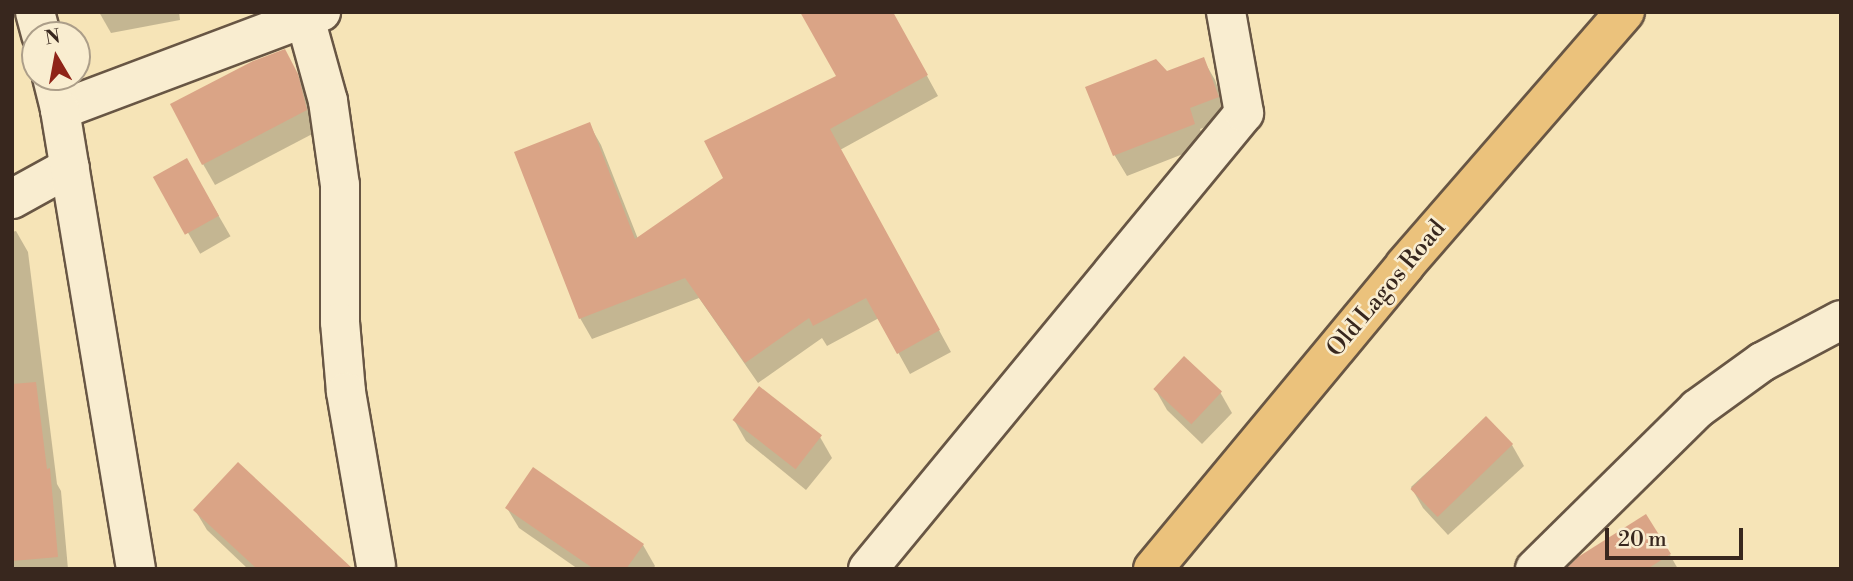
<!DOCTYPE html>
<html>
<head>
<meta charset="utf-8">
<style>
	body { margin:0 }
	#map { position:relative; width:1853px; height:581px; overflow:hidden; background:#f6e4b7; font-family:"Libre Bodoni",serif }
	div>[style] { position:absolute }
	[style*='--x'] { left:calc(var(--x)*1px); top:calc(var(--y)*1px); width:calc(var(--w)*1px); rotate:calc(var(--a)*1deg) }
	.shadow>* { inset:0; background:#0003; transform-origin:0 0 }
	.building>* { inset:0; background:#daa486; transform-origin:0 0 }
	.roads { filter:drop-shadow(2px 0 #685644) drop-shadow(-2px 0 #685644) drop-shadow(0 2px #685644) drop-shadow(0 -2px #685644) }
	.minor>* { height:38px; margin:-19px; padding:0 19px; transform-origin:19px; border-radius:19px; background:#f9edd0 }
	.tertiary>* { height:38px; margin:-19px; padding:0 19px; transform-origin:19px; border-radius:19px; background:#f9edd0 }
	.primary>* { height:38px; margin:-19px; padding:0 19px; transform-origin:19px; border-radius:19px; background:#ebc27c }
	span { translate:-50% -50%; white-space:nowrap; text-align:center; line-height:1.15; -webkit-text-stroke:5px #f9edd0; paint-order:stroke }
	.street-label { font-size:24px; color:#38271e }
	.frame { position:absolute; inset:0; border:14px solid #38271e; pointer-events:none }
	.north { position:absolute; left:21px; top:21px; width:70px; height:70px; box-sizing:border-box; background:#f9edd0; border:2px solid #ac9e89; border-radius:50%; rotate:350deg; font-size:19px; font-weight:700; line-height:28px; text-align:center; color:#38271e }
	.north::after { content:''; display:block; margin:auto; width:24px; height:32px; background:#8f2418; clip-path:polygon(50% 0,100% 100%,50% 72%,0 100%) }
	.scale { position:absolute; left:1605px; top:528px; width:138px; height:32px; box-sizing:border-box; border:4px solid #38271e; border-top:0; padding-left:9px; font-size:21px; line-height:24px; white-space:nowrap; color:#38271e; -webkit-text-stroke:5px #f9edd0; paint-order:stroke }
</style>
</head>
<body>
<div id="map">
	<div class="shadow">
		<i style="clip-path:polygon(99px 12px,179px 12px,180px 20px,111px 33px)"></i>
		<i style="clip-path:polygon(892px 12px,938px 96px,840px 150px,951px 352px,910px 374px,879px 318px,827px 346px,822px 338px,758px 383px,699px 298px,592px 339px,580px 318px,589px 124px,601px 145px,638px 239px,725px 178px,838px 77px)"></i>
		<i style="clip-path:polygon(1203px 59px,1215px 80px,1229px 118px,1200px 129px,1206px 145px,1127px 176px,1115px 156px,1088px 88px,1166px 73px)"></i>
		<i style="clip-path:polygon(296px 72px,309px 97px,318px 131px,215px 185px,203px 164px)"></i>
		<i style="left:187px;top:161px;width:87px;height:35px;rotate:60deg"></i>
		<i style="clip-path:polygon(16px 231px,28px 252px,57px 484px,61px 491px,68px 569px,12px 569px,12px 232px)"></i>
		<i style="clip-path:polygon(1155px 389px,1220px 392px,1232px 413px,1202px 444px,1167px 410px)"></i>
		<i style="clip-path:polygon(1486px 418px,1512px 445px,1524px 466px,1448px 535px,1423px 508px,1411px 487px)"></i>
		<i style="clip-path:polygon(734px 420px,820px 437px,832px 458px,806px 490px,746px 441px)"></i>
		<i style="clip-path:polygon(507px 508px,643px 545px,655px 566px,653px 569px,578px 569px,519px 528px)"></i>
		<i style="clip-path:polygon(195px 510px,351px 569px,248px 569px,207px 530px)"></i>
		<i style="clip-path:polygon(1670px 555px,1678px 569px,1590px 569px)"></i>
	</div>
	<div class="building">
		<i style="clip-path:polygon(800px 12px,893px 12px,928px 75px,830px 129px,940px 330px,897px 354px,866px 298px,813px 326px,809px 318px,745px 363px,685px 278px,579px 319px,514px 152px,590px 122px,635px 239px,723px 178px,704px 141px,836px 76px)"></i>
		<i style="clip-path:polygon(285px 49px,298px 74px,307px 110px,202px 165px,170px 104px,253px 61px)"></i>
		<i style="clip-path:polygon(1204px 57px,1219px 97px,1190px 108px,1195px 124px,1113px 156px,1085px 87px,1156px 59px,1167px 71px)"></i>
		<i style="left:187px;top:158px;width:66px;height:39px;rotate:61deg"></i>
		<i style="left:1184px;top:356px;width:52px;height:45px;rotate:43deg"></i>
		<i style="clip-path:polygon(36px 382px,47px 469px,50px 468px,58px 557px,12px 561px,12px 384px)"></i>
		<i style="left:759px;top:386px;width:80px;height:43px;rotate:38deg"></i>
		<i style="left:1486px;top:416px;width:39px;height:105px;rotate:46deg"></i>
		<i style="clip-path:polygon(238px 462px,353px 569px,257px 569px,193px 510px)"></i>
		<i style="clip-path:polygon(533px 467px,644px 544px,626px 569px,594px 569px,505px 508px)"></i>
		<i style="clip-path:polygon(1646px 514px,1671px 554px,1647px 569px,1566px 569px,1578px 557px)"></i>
	</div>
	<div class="roads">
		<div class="minor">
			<i style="--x:305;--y:18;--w:86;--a:74.5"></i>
			<i style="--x:328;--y:101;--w:85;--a:81.9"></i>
			<i style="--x:340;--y:185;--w:137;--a:90"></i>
			<i style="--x:340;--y:322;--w:70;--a:85.1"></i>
			<i style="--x:346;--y:392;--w:176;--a:80.2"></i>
			<i style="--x:60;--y:110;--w:279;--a:-20.6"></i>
			<i style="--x:12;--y:199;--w:66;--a:-28.9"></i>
			<i style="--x:868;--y:569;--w:591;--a:-50.49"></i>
			<i style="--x:1244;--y:113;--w:103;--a:-100.1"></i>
			<i style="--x:1535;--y:569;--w:228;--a:-44.6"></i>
			<i style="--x:1697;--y:409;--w:80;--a:-35.9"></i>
			<i style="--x:1762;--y:362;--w:89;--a:-28"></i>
		</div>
		<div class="tertiary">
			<i style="--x:35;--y:12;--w:24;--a:75"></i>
			<i style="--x:52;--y:77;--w:34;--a:76"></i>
			<i style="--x:60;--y:110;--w:465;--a:80.6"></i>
		</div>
		<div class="primary">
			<i style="--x:1153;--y:569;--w:395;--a:-50.3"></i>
			<i style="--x:1405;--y:265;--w:335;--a:-49"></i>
		</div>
	</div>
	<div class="street-label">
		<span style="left:1387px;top:289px;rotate:-50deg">Old Lagos Road</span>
	</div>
	<div class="frame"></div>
	<div class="north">N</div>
	<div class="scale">20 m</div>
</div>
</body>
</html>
